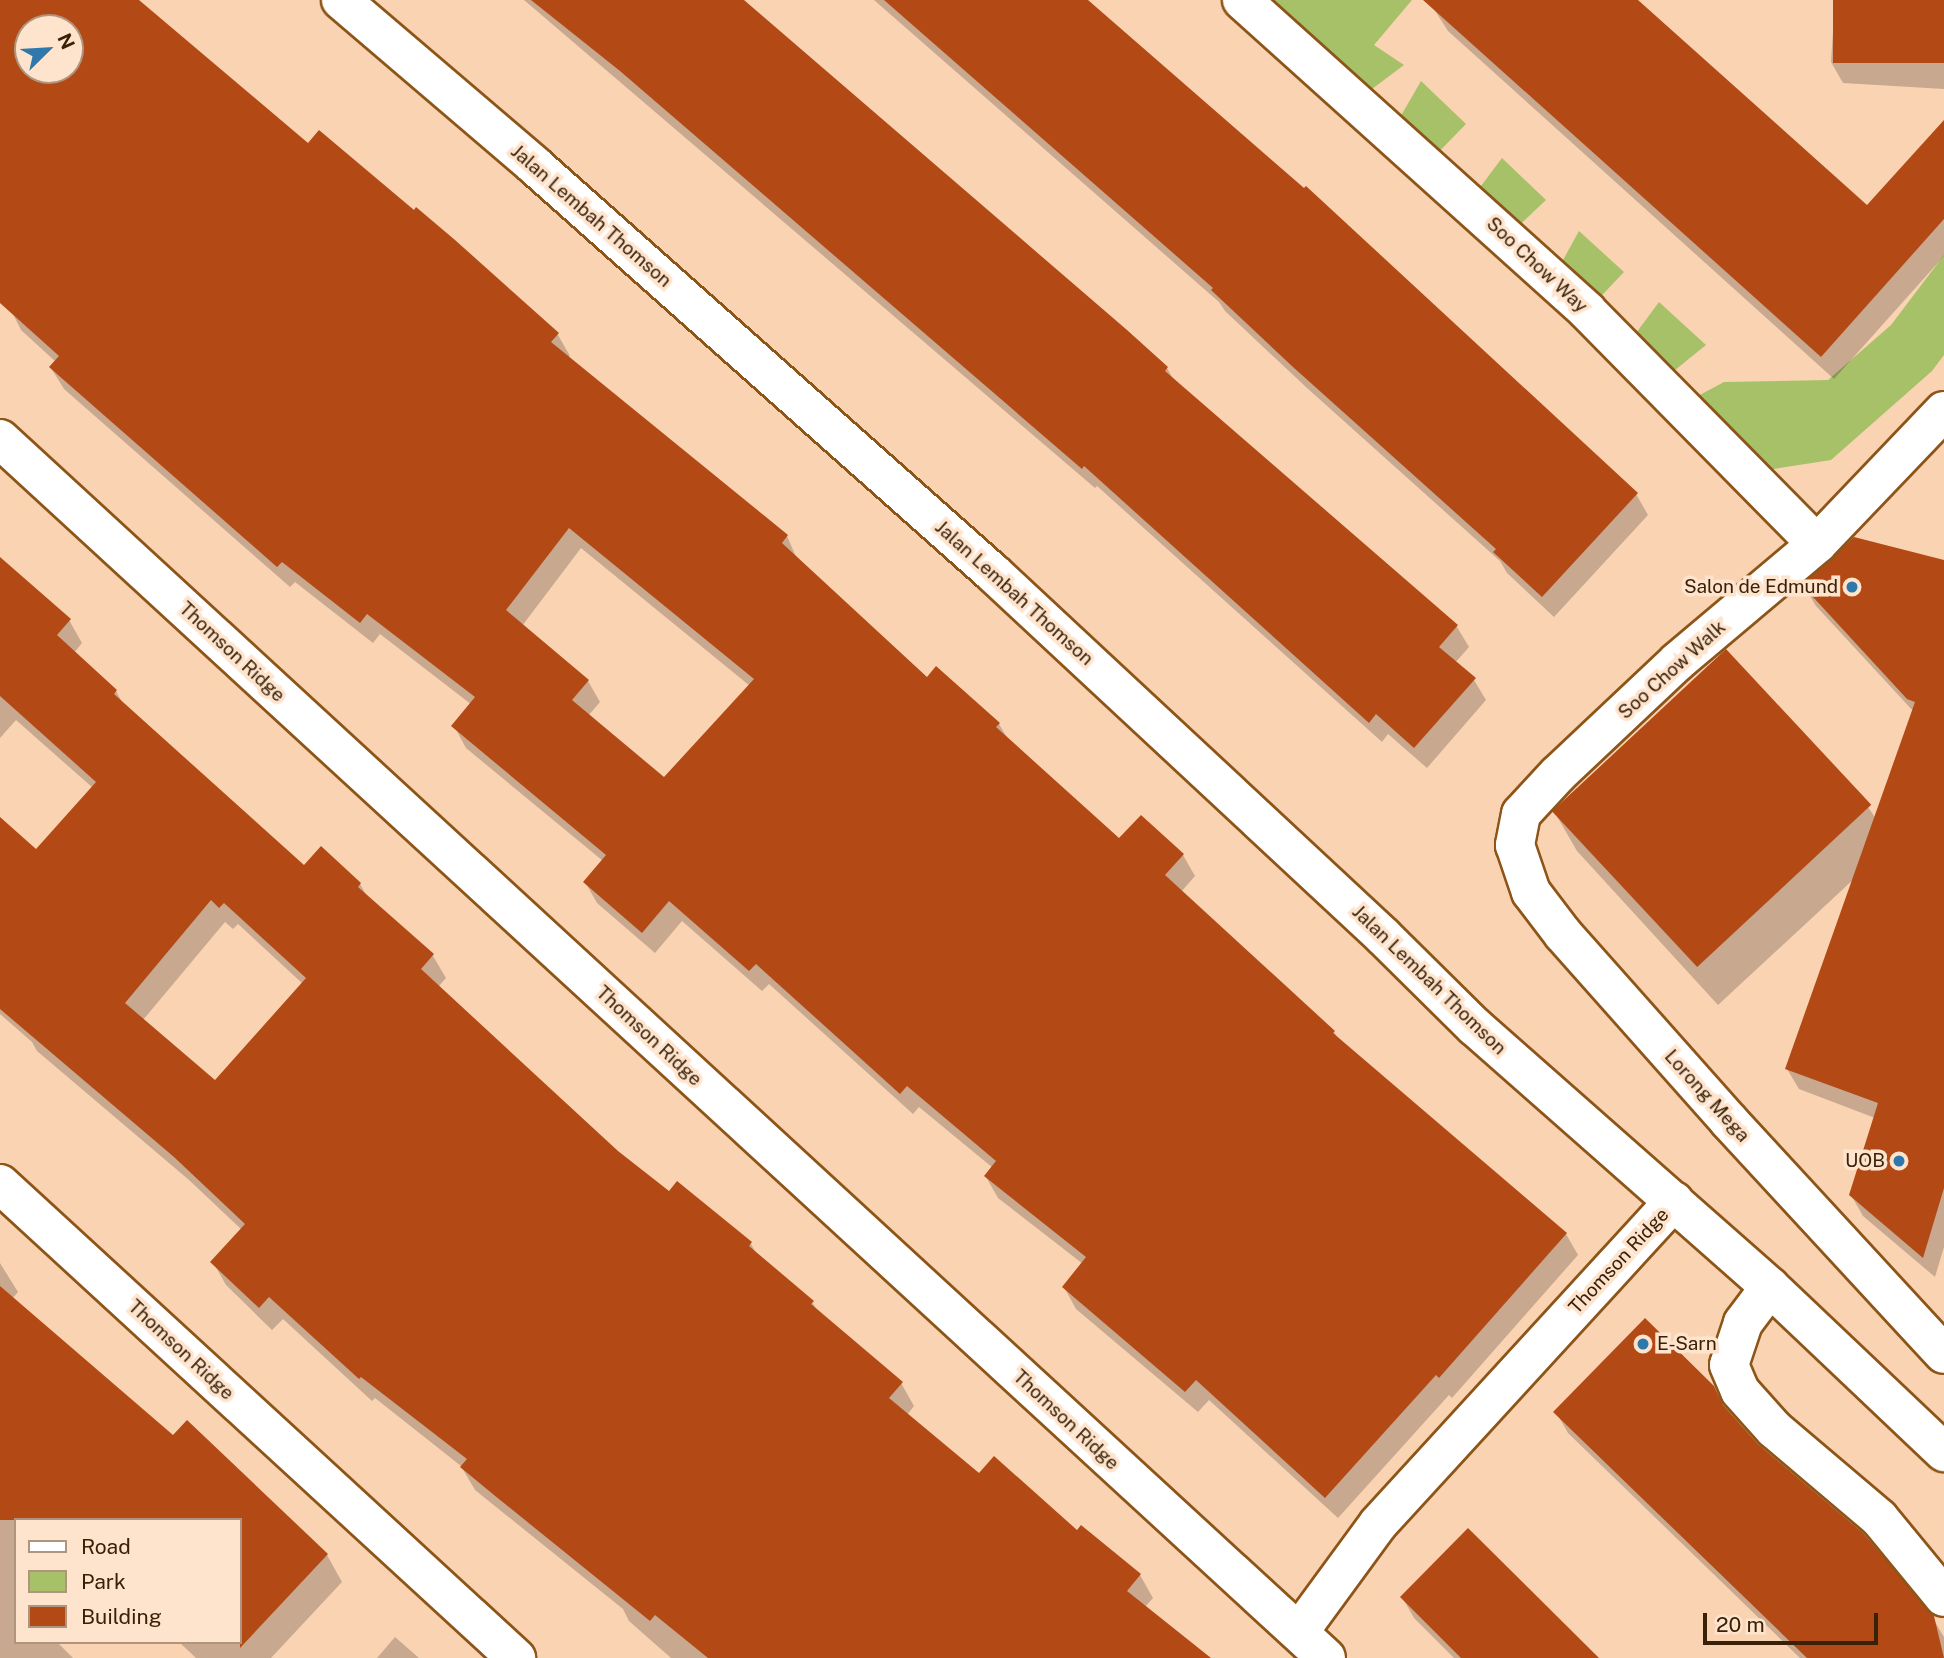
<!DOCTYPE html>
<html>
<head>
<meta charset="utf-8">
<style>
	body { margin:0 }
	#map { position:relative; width:1944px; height:1658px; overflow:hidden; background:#fad3b2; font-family:"Public Sans",sans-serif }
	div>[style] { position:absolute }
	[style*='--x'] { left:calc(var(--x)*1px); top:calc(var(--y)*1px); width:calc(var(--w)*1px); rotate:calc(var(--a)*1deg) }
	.green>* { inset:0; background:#a7c169 }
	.shadow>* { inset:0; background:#0003 }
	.building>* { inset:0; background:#b34a16; transform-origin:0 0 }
	.roads { filter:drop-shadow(2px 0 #8d5518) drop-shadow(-2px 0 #8d5518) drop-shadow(0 2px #8d5518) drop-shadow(0 -2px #8d5518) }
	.minor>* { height:38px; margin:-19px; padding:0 19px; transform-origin:19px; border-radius:19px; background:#fff }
	.dots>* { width:19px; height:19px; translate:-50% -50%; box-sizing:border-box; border:4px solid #fee3cd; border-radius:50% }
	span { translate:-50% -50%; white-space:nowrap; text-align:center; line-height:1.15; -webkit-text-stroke:7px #fee3cd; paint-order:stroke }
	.street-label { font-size:19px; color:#392108 }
	.poi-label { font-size:19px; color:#392108 }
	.right { translate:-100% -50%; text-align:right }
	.left { translate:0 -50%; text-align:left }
	.legend { position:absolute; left:14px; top:1518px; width:228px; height:126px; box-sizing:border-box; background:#fee3cd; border:2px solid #af957e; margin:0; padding:9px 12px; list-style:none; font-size:21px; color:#392108 }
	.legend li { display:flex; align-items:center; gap:14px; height:35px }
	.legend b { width:35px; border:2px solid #af957e }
	.north { position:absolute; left:14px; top:14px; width:70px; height:70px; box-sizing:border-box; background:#fee3cd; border:2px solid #af957e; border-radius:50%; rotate:66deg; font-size:19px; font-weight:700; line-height:28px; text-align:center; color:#392108 }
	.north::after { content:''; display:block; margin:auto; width:24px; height:32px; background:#2e78ac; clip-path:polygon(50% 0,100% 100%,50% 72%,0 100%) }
	.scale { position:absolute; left:1703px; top:1613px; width:175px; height:32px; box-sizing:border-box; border:4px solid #392108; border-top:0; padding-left:9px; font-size:21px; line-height:24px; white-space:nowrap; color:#392108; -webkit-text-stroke:5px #fee3cd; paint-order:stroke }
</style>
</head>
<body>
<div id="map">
	<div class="green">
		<i style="clip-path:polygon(1242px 0,1412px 0,1374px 45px,1404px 65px,1356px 101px)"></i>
		<i style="clip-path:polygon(1421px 81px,1466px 124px,1427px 164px,1391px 133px)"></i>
		<i style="clip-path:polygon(1502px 158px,1546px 200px,1507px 237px,1469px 202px)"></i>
		<i style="clip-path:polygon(1579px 231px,1624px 272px,1587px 311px,1552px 280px)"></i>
		<i style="clip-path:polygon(1944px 255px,1944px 355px,1932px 371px,1831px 460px,1748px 473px,1681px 405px,1724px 382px,1828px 380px,1891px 325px)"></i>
		<i style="clip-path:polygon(1659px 302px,1706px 345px,1659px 383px,1625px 348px)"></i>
	</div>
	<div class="shadow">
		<i style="clip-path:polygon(evenodd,0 0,137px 0,308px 146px,454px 241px,558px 335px,570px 356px,568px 358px,787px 536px,797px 559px,927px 679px,999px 724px,1009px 741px,1119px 840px,1183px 855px,1195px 876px,1181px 892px,1334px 1032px,1340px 1041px,1566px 1234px,1578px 1255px,1452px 1398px,1449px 1395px,1338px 1518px,1209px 1400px,1198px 1412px,1076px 1309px,1064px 1287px,1083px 1264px,998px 1198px,986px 1177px,993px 1168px,919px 1107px,913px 1114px,769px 984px,762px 991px,682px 921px,655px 953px,597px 903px,585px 882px,603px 861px,466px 748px,454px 726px,472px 705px,380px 634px,373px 643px,295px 582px,290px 587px,64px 389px,51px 368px,56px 362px,21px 330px,0 288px,0 0,28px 28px,70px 28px,70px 70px,28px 70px,28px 28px,0 0,581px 548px,750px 686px,664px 780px,588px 716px,600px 702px,588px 681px,522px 626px,581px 548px)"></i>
		<i style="clip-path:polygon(524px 0,743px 0,1167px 368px,1175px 382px,1457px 627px,1469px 647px,1455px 663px,1474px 680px,1486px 700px,1427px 768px,1388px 734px,1382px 742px,1097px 486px,1095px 488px)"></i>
		<i style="clip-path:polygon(874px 0,1086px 0,1636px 494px,1648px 515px,1554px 617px,1507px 573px,1500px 561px,1307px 388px,1225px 311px,1219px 302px)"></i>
		<i style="clip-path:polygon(1442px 0,1636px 0,1867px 208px,1944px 148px,1944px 256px,1834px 379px,1448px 31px,1434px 9px)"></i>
		<i style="clip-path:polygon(1835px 0,1944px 0,1944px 89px,1843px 83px,1831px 62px)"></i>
		<i style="clip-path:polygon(evenodd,0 560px,69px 620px,82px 643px,74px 653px,116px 691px,123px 704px,304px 867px,360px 884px,368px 898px,433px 956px,446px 978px,438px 987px,616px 1152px,670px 1194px,751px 1244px,757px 1255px,812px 1302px,819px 1313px,901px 1383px,914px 1406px,907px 1415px,979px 1476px,1078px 1533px,1140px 1575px,1153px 1598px,1145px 1607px,1202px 1658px,671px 1658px,629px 1621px,623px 1609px,475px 1490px,461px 1466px,375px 1398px,372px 1401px,283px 1319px,272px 1330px,226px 1285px,213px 1262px,242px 1230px,189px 1180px,37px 1051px,32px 1042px,0 1014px,0 819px,36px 852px,93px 788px,16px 720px,0 738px,0 560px,225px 922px,233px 929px,238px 924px,303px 984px,215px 1082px,143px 1020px,225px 922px)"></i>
		<i style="clip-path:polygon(1804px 586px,1944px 619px,1944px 1247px,1935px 1277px,1863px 1216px,1851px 1195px,1875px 1118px,1799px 1089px,1787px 1069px,1855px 878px,1718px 1005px,1577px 851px,1555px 813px,1868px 807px,1876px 819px,1914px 712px,1816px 606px)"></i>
		<i style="clip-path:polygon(0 1263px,18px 1292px,12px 1299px,173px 1437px,327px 1555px,342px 1582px,271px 1658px,196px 1658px,179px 1642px,240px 1642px,240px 1520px,16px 1520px,16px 1642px,57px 1642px,73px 1658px,0 1658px)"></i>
		<i style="clip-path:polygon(1727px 1411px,1757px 1445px,1932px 1617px,1944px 1637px,1944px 1658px,1800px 1658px,1568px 1433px,1556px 1412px)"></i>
		<i style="clip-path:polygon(1402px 1597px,1596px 1658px,1454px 1658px,1414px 1618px)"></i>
		<i style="clip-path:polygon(395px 1637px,419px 1658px,377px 1658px)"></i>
	</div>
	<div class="building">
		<i style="clip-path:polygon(evenodd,0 0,139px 0,308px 143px,319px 130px,414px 210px,416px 207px,455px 240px,559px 333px,551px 342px,788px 535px,782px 543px,927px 677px,936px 666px,1000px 723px,996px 727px,1119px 838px,1141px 815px,1184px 854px,1165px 875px,1335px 1031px,1333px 1033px,1567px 1233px,1439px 1378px,1436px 1375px,1325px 1498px,1196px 1380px,1185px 1392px,1062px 1287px,1086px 1257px,984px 1176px,996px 1161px,907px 1086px,900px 1094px,756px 964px,749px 971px,669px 901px,642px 933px,583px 882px,606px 855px,451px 726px,475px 697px,367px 614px,360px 623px,282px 562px,277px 567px,49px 367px,59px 356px,0 303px,0 0,28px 28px,70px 28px,70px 70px,28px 70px,28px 28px,0 0,569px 528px,754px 679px,664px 777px,572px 700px,589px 680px,506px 610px,569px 528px)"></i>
		<i style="clip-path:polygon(531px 0,744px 0,1127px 330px,1168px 367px,1165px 371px,1458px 625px,1439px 647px,1476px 678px,1414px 748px,1376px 714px,1369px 723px,1084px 466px,1082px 469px,620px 71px)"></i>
		<i style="clip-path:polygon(884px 0,1088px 0,1304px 188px,1306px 186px,1638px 493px,1542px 597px,1493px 552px,1496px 549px,1293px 367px,1211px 290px,1213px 288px)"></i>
		<i style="clip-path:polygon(1423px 0,1638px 0,1867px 205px,1944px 120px,1944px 219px,1821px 357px)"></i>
		<i style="left:1833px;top:0;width:111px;height:63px"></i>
		<i style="clip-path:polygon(1854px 537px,1944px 560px,1944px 1188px,1923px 1258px,1849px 1195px,1878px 1103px,1785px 1069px,1915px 702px,1907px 699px,1802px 585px)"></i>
		<i style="clip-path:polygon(evenodd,0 557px,71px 619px,57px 635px,117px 690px,114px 694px,304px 865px,321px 846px,361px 883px,358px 887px,434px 954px,421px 969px,618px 1151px,669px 1191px,677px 1181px,752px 1242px,749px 1246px,814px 1301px,811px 1304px,903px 1382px,889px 1398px,979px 1473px,994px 1456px,1077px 1530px,1081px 1525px,1141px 1574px,1127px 1591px,1211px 1658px,708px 1658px,655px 1615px,650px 1621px,494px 1495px,460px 1467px,467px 1459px,361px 1377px,359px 1379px,269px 1297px,259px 1308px,210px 1262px,245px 1224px,174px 1157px,0 1009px,0 817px,36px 849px,96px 782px,0 696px,0 557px,211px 900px,219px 908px,224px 903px,306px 978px,215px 1080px,125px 1003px,211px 900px)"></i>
		<i style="left:1726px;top:649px;width:213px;height:238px;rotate:47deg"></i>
		<i style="clip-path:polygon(0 1286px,173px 1435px,187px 1420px,328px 1554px,240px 1648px,240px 1520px,0 1520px)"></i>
		<i style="clip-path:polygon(1645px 1318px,1714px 1386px,1723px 1405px,1758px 1444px,1863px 1533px,1934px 1616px,1944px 1658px,1807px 1658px,1553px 1412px)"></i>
		<i style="clip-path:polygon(1468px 1528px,1599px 1658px,1461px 1658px,1400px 1597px)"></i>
	</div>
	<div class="roads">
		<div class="minor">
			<i style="--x:341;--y:0;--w:254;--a:40.5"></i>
			<i style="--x:534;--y:165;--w:614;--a:41.63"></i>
			<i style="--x:993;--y:573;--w:534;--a:42.95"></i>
			<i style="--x:1384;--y:937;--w:127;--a:44.7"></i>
			<i style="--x:1474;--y:1026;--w:395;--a:41.4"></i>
			<i style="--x:1770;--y:1287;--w:240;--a:43.5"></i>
			<i style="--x:1242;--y:0;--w:464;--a:42"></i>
			<i style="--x:1587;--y:311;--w:327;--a:45.4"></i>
			<i style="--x:1944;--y:411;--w:184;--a:133.7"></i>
			<i style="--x:1817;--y:544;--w:183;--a:139.9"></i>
			<i style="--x:1677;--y:662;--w:163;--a:136.7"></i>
			<i style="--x:1558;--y:774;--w:54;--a:132.8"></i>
			<i style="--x:1521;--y:814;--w:32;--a:101"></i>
			<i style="--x:1515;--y:845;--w:50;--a:71.2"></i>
			<i style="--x:1531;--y:892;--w:53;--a:52.7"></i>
			<i style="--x:1563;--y:934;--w:249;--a:48.4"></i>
			<i style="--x:1728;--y:1120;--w:318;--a:47.3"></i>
			<i style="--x:0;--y:439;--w:1801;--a:42.59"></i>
			<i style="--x:0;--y:1184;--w:701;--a:42.57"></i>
			<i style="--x:1770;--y:1287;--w:45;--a:126.9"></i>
			<i style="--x:1743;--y:1323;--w:44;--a:108.4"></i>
			<i style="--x:1729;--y:1365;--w:28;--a:67"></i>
			<i style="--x:1740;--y:1391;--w:51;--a:48.2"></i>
			<i style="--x:1774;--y:1429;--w:138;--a:40.3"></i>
			<i style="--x:1879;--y:1518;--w:102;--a:50.6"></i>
			<i style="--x:1299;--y:1632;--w:134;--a:-53.8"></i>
			<i style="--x:1378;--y:1524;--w:438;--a:-47.5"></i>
		</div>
	</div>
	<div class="dots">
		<i style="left:1852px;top:587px;background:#2e78ac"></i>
		<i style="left:1899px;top:1161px;background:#2e78ac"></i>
		<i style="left:1643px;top:1344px;background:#2e78ac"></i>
	</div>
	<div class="street-label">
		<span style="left:591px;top:216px;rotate:41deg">Jalan Lembah Thomson</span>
		<span style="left:1537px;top:265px;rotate:43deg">Soo Chow Way</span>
		<span style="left:1014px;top:593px;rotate:42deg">Jalan Lembah Thomson</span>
		<span style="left:232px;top:652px;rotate:43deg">Thomson Ridge</span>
		<span style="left:1672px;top:670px;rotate:-42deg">Soo Chow Walk</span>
		<span style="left:1429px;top:980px;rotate:44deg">Jalan Lembah Thomson</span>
		<span style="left:649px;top:1036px;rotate:43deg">Thomson Ridge</span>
		<span style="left:1707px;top:1096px;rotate:48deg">Lorong Mega</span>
		<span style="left:1619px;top:1261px;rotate:-47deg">Thomson Ridge</span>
		<span style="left:181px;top:1350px;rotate:43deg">Thomson Ridge</span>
		<span style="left:1066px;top:1420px;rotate:43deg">Thomson Ridge</span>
	</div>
	<div class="poi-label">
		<span class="right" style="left:1838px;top:587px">Salon de Edmund</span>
		<span class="right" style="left:1885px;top:1161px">UOB</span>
		<span class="left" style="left:1657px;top:1344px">E-Sarn</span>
	</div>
	<ul class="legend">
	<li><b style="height:9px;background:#fff"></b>Road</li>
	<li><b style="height:19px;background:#a7c169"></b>Park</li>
	<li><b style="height:19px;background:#b34a16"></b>Building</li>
	</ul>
	<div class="north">N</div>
	<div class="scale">20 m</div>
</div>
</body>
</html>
